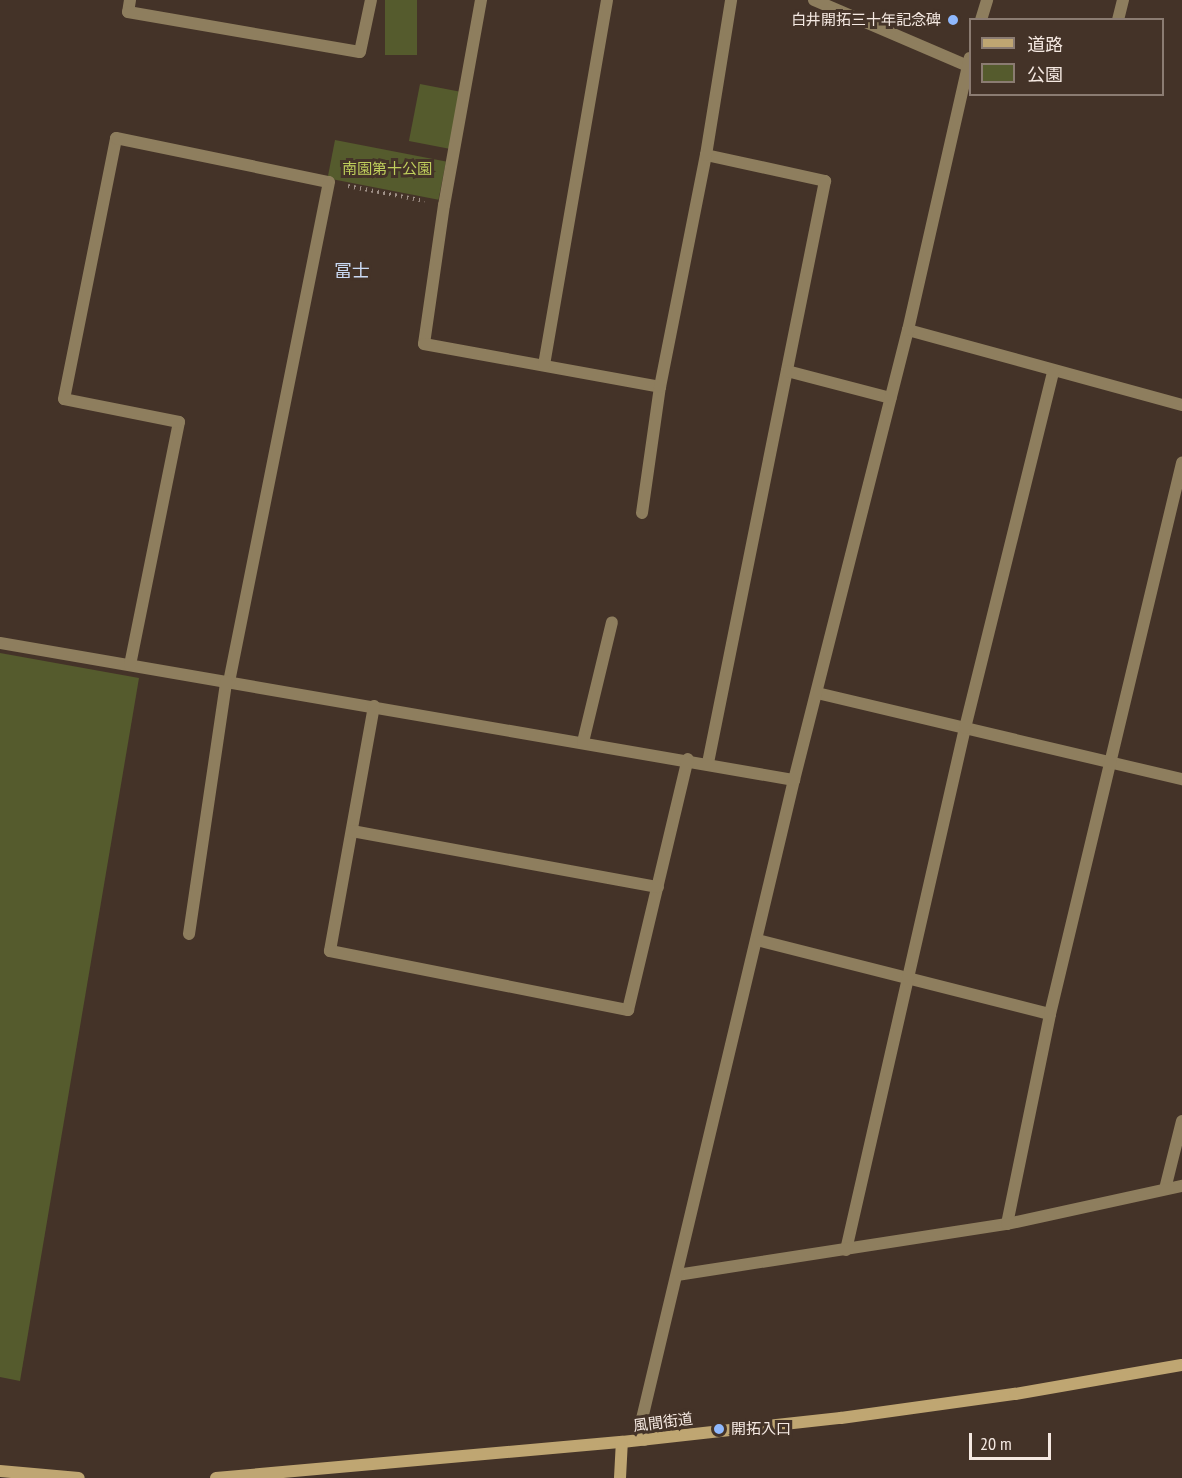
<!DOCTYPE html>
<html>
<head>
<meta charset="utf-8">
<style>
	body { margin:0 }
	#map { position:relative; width:1182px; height:1478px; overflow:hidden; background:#443328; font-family:"PT Sans Narrow","Noto Sans JP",sans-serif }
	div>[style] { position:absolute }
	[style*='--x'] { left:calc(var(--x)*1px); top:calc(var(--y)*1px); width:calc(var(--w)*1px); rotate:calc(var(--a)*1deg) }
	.green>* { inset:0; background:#555b2d; transform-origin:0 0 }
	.path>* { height:4px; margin-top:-2px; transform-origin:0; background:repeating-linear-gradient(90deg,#9e8f86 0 1.5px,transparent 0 6px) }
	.street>* { height:12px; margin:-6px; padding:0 6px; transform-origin:6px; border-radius:6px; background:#8e7e5e }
	.secondary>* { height:12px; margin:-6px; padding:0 6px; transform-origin:6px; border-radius:6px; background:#bfa672 }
	.dots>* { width:16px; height:16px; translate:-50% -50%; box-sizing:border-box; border:3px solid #443328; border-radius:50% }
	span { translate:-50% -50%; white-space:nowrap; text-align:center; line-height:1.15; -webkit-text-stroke:6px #443328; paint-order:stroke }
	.poi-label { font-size:15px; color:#f5e9e2 }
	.right { translate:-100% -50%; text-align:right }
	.left { translate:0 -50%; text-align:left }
	.park-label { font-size:15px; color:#bfce5c }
	.street-label { font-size:15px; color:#f5e9e2 }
	.quarter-label { font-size:18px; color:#cadaf4 }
	.legend { position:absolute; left:969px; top:18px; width:195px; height:78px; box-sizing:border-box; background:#443328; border:2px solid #8b7c72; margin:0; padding:8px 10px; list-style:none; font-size:18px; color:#f5e9e2 }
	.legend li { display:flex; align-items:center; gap:12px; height:30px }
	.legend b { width:30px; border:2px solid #8b7c72 }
	.scale { position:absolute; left:969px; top:1433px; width:82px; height:27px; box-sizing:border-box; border:3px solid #f5e9e2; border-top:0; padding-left:8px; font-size:18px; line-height:21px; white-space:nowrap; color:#f5e9e2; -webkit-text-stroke:4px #443328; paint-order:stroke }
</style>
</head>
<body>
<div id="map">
	<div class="green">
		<i style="left:385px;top:0;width:32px;height:55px"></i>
		<i style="left:420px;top:84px;width:41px;height:58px;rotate:11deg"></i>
		<i style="left:335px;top:140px;width:113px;height:39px;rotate:11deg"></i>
		<i style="clip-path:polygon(0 653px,139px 678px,20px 1381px,0 1377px)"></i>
	</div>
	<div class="path">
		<i style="--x:348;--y:186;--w:78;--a:11"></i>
	</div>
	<div class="street">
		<i style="--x:130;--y:0;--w:12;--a:99"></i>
		<i style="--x:128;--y:12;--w:235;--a:9.8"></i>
		<i style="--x:360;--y:52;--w:53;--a:-78.1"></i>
		<i style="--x:481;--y:0;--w:208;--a:100.2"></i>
		<i style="--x:444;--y:205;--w:140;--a:98.2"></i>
		<i style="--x:424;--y:344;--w:240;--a:10.3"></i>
		<i style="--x:814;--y:0;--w:168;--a:23.2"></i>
		<i style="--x:981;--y:20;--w:21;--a:-73"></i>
		<i style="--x:1118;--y:20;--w:21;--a:-76"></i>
		<i style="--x:706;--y:155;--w:122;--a:12.3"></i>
		<i style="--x:825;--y:181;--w:594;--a:101.37"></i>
		<i style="--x:908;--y:330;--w:284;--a:15.3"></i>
		<i style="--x:544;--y:365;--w:370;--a:-80.2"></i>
		<i style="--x:787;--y:371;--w:107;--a:14.6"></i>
		<i style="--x:642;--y:513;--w:127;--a:-81.9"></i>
		<i style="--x:660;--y:387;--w:237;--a:-78.8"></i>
		<i style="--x:706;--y:155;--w:157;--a:-80.8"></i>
		<i style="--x:0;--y:643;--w:806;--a:9.79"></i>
		<i style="--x:130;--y:665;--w:248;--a:-78.6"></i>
		<i style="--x:179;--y:422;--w:117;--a:-168.7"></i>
		<i style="--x:64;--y:399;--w:266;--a:-78.7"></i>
		<i style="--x:116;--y:138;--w:217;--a:11.7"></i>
		<i style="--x:329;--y:182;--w:510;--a:101.31"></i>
		<i style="--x:817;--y:693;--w:375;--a:13.3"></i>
		<i style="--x:374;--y:706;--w:249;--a:100.2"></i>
		<i style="--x:330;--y:951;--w:304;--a:11.2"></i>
		<i style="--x:628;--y:1010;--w:258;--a:-76.6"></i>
		<i style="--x:583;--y:742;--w:123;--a:-76.4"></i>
		<i style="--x:352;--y:831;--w:311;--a:10.4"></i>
		<i style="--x:189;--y:934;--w:255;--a:-81.6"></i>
		<i style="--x:757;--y:940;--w:302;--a:14.2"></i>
		<i style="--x:1165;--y:1189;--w:70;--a:-76"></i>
		<i style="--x:1007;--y:1224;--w:214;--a:-78.4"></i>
		<i style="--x:1050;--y:1014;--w:567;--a:-76.53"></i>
		<i style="--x:846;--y:1250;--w:535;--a:-77.16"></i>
		<i style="--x:965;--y:728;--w:367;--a:-76.1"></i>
		<i style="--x:677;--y:1275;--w:334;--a:-8.8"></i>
		<i style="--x:1007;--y:1224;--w:179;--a:-12.3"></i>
		<i style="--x:644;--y:1440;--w:17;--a:-100"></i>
		<i style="--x:641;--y:1423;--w:661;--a:-76.62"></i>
		<i style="--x:794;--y:780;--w:464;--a:-75.8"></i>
		<i style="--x:908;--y:330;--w:279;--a:-77.2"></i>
	</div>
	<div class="secondary">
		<i style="--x:0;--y:1471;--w:79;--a:5.1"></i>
		<i style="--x:216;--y:1478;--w:408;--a:-5.1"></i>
		<i style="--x:622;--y:1442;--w:220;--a:-6.3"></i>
		<i style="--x:841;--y:1418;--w:176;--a:-7.9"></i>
		<i style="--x:1015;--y:1394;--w:169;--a:-9.9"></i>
		<i style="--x:620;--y:1478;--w:36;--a:-87"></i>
	</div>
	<div class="dots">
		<i style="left:953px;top:20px;background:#8fb8fd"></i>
		<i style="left:719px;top:1429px;background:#8fb8fd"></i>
	</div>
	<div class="poi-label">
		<span class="right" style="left:941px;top:20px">白井開拓三十年記念碑</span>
		<span class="left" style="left:731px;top:1429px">開拓入口</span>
	</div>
	<div class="park-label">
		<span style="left:387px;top:169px">南園第十公園</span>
	</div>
	<div class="street-label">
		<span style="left:663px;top:1422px;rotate:-7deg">風間街道</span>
	</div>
	<div class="quarter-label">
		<span style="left:352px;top:271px">冨士</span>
	</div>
	<ul class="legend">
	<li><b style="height:8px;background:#bfa672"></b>道路</li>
	<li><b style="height:16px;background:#555b2d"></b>公園</li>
	</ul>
	<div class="scale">20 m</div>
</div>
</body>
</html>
